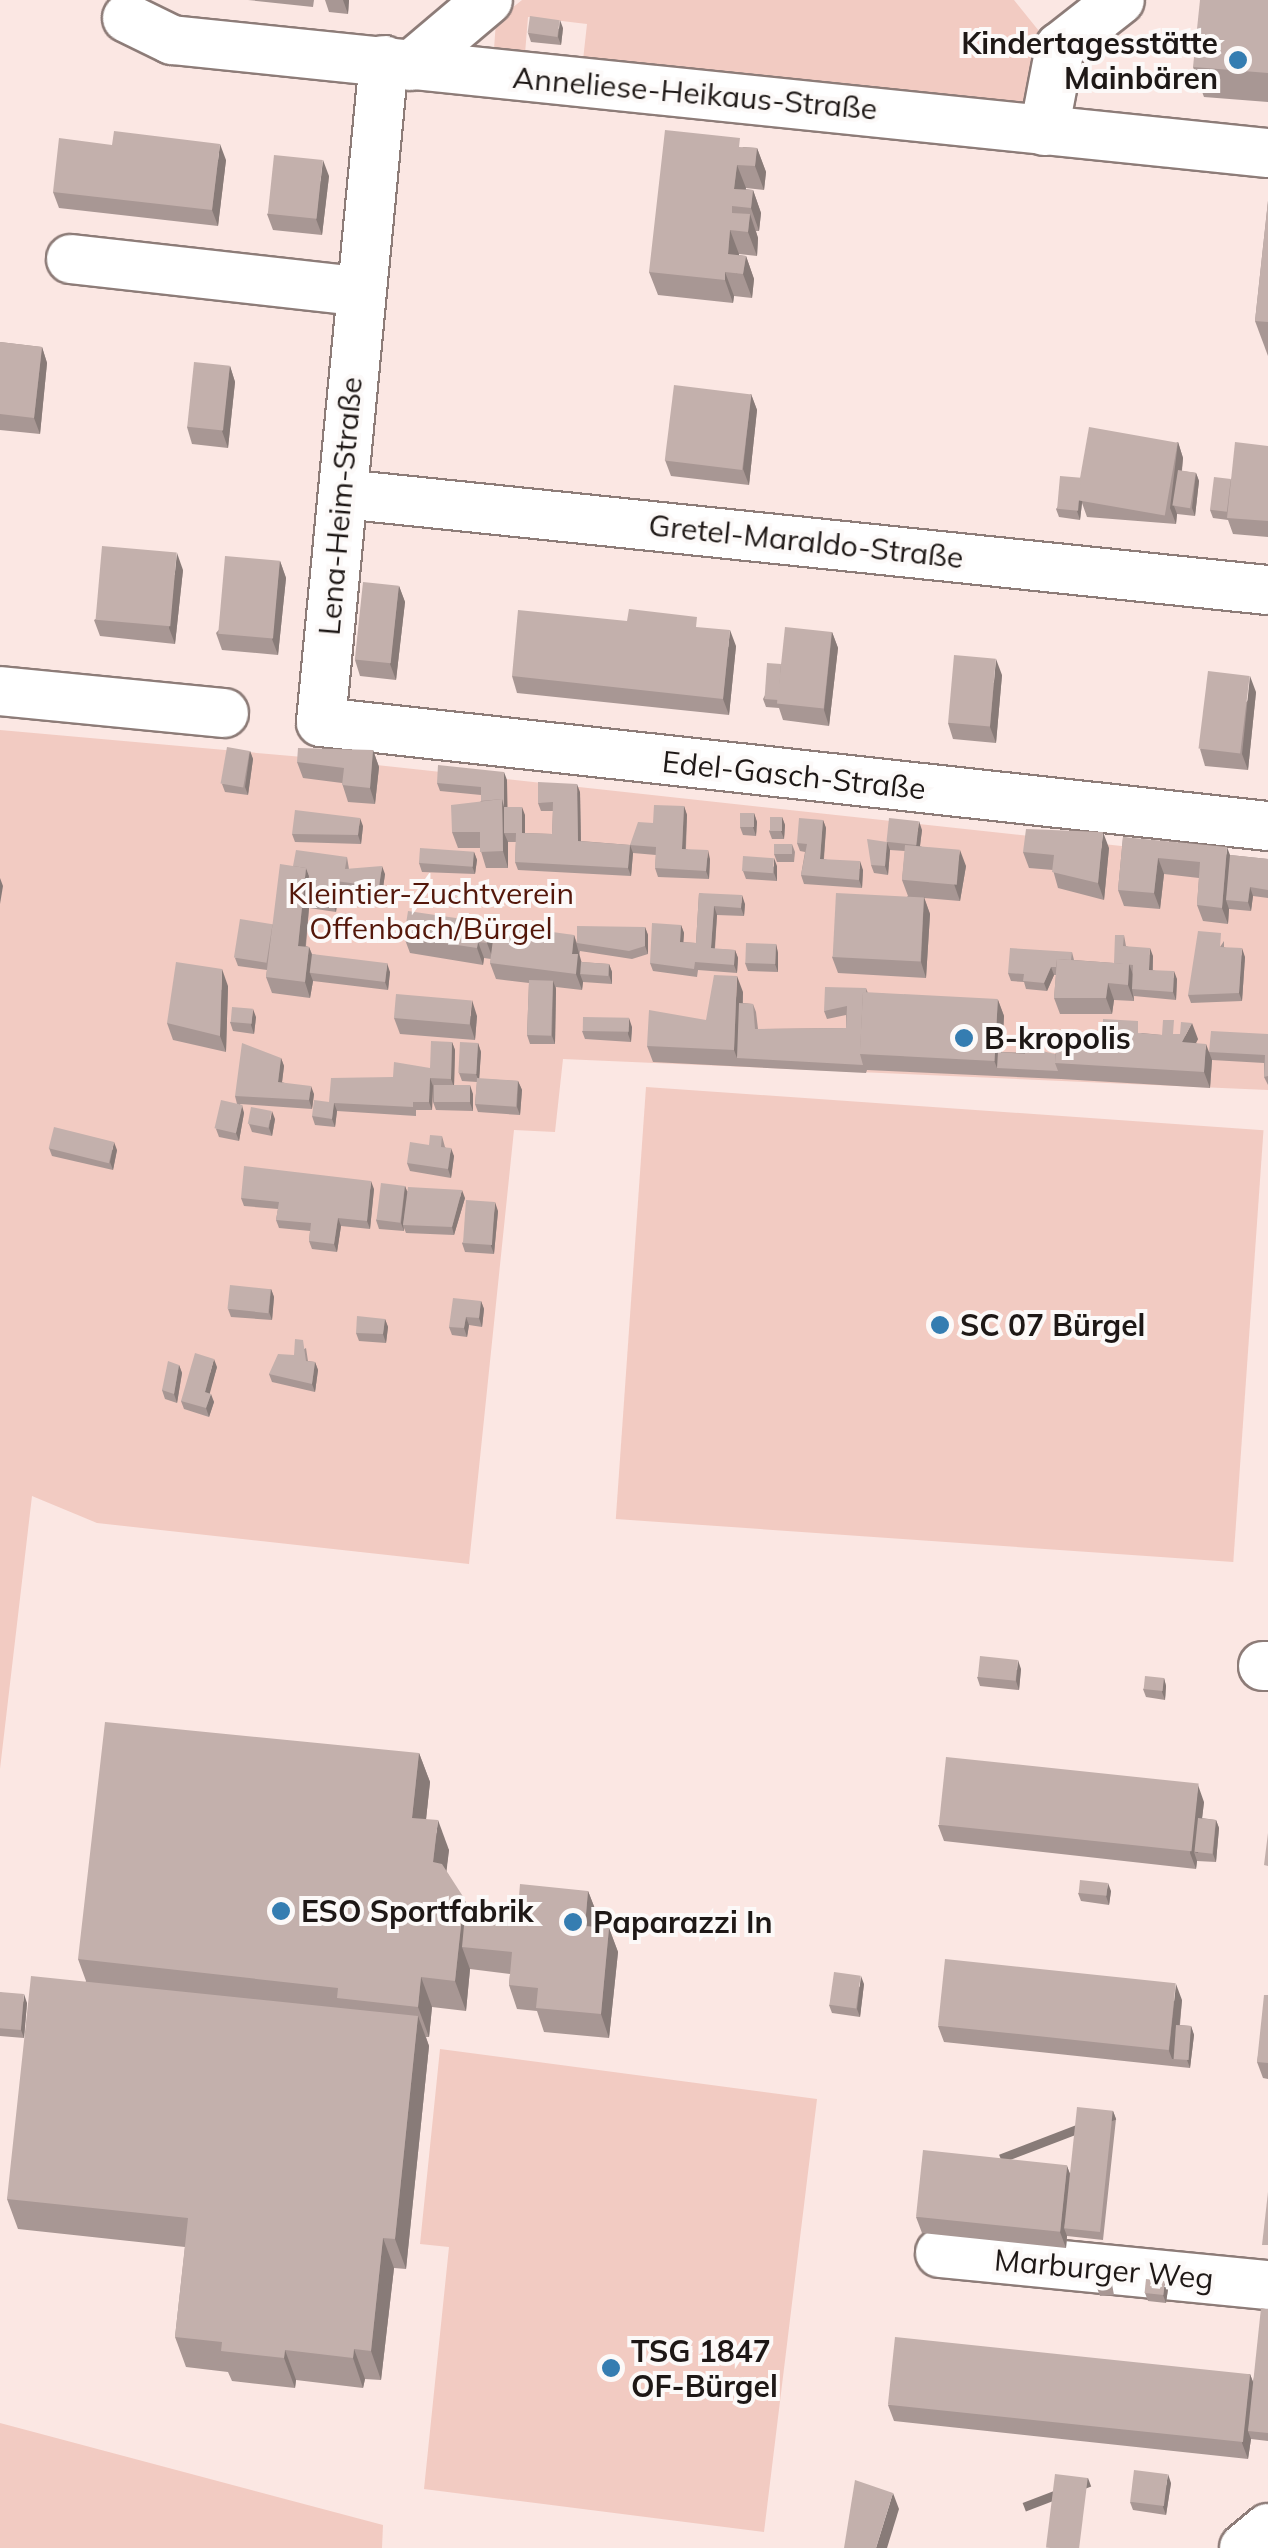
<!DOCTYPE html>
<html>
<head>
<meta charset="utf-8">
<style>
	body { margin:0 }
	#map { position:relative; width:1268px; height:2548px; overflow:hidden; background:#fbe7e3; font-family:Mulish,sans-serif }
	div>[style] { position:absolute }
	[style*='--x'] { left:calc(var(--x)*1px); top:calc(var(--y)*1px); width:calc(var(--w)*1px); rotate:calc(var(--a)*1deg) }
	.green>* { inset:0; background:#f2cbc2; transform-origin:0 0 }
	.roads { filter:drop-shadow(2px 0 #8d7c78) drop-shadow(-2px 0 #8d7c78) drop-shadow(0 2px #8d7c78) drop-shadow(0 -2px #8d7c78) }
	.minor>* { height:48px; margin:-24px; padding:0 24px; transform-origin:24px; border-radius:24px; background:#fff }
	.wall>* { inset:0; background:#a89794 }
	.shaded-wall>* { inset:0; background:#887b78; transform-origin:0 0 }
	.building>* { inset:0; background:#c3b0ac; transform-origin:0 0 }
	.dots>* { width:28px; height:28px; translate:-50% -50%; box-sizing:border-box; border:5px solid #fcf9f8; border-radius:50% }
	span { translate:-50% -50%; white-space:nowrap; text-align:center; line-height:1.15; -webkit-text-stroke:8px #fcf9f8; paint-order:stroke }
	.poi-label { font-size:30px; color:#1e1816; font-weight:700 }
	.right { translate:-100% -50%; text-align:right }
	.left { translate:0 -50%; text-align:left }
	.street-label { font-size:30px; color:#1e1816 }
	.park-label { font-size:30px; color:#54170a }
</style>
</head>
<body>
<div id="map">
	<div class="green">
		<i style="clip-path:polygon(522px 0,1014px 0,1043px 36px,1040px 90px,1018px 105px,583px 60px,587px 24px,528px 17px,525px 54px,494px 49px,496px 21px)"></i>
		<i style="clip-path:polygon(0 730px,303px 757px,1268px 862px,1268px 1090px,563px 1059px,555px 1132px,514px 1130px,469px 1564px,97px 1523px,32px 1496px,0 1769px)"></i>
		<i style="left:646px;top:1087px;width:619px;height:433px;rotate:4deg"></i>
		<i style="clip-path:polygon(440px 2049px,817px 2099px,764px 2532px,424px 2489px,449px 2247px,420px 2244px)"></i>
		<i style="clip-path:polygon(0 2423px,383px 2525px,382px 2548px,0 2548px)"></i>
	</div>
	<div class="roads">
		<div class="minor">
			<i style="--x:127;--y:18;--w:50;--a:26.1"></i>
			<i style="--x:172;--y:40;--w:1102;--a:5.89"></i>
			<i style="--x:384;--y:60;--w:665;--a:95.44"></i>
			<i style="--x:321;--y:722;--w:953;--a:6.27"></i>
			<i style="--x:410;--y:66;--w:102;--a:-40.2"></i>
			<i style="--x:1044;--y:131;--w:86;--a:-79.2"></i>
			<i style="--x:1060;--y:47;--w:76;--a:-38.1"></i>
			<i style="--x:71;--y:259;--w:289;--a:6.4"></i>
			<i style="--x:343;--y:494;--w:930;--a:5.93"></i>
			<i style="--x:0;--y:691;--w:225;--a:5.6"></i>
			<i style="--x:1263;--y:1666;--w:5;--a:0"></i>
			<i style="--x:940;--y:2253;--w:330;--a:5.6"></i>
			<i style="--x:1244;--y:2548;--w:31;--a:-40"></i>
		</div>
	</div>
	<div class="wall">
		<i style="clip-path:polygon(248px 0,314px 0,313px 7px)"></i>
		<i style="clip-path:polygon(325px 0,349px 0,348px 14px,329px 12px)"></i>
		<i style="clip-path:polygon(1268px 0,1268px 102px,1204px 97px,1193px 67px)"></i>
		<i style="clip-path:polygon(563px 28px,561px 45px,531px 42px,528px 33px)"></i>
		<i style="clip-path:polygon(743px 147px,757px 148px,766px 172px,764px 190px,746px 188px,745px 189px,753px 190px,761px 213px,759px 231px,756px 231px,758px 238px,757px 256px,739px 254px,739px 255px,746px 256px,754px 279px,752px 298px,734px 296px,733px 303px,658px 295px,649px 272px)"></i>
		<i style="clip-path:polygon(226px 160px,218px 226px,59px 208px,53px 192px)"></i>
		<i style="clip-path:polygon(329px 176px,322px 235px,273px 230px,267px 214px)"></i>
		<i style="clip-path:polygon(1268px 201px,1268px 356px,1255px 321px)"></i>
		<i style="clip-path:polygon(0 342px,42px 347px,47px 363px,40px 434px,0 430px)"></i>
		<i style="clip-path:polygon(230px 366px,235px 382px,228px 448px,192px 444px,187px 427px)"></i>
		<i style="clip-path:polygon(751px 394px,757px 410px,749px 485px,671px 476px,665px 460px)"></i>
		<i style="clip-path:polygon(1178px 442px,1183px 458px,1182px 471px,1196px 473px,1199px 481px,1195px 516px,1177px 514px,1176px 524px,1087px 517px,1082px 503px,1080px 520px,1059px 517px,1056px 509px,1081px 478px,1083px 484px)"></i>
		<i style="clip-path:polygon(1268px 446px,1268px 537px,1233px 534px,1228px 520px,1213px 518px,1210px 510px,1231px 479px)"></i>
		<i style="clip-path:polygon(280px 561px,286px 578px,278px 655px,222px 650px,216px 633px)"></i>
		<i style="clip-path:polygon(183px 570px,175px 644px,100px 636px,94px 620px)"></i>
		<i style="clip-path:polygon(399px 586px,405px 602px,396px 680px,360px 676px,355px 660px)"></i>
		<i style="clip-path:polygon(832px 632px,838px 648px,829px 726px,783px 720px,779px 708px,766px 707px,763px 699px,781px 664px)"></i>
		<i style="clip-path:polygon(736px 646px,729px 715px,517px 693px,512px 676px)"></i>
		<i style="clip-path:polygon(1002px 675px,996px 743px,953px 739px,948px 723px)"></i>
		<i style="clip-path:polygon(1256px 692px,1248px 770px,1205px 766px,1200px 749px)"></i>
		<i style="clip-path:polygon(373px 750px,379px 767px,375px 804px,348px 802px,342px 783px,303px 778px,297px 762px)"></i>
		<i style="clip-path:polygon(250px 751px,253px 759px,248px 795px,225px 792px,222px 784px)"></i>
		<i style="clip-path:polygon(507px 780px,507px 807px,525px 815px,525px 833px,552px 834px,553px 811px,541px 811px,538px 803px,580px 792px,581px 841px,630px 845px,653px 823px,684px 806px,687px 815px,686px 849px,710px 859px,709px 879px,658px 877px,655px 868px,656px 855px,633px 853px,631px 876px,518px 870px,515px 862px,516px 842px,508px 842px,508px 868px,486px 868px,480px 848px,458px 848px,452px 832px,481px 801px,481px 795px,440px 791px,437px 783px)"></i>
		<i style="clip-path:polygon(754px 813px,757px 822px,756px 836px,743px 835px,740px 827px)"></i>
		<i style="clip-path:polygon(782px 817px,785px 825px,784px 839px,772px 839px,769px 831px)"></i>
		<i style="clip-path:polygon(823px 820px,826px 828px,824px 859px,863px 870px,862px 888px,804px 884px,801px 875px,805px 852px,800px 851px,797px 843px)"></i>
		<i style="clip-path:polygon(363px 826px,361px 844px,295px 842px,292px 834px)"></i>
		<i style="clip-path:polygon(922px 830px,920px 846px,966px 866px,960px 901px,924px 898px,930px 914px,926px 978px,838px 973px,832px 957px,908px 896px,902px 880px,905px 851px,890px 850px,888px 875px,874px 873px,871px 865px,887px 842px)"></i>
		<i style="clip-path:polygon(1123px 837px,1230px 855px,1268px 859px,1268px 898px,1253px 896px,1251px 911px,1229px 909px,1228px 924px,1203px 921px,1197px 905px,1199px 878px,1164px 874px,1160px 909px,1124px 906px,1118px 890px)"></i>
		<i style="clip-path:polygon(792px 844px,795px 852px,794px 862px,777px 862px,774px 854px)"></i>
		<i style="clip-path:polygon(1109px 848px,1104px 900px,1058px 888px,1053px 870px,1029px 868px,1023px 852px)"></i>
		<i style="clip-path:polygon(474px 852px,477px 860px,475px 874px,422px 872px,419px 863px)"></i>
		<i style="clip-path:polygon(347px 857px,349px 869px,385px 874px,382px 895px,339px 889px,336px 912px,309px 908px,306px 946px,309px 947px,312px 954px,390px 972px,388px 990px,313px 981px,310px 998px,272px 993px,266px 977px,267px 970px,238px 966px,235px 958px,273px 924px,293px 866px)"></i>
		<i style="clip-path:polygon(777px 866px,777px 881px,746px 879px,743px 871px)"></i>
		<i style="clip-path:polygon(699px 893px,745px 904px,744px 916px,717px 915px,715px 949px,735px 950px,738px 958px,737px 973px,698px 970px,697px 977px,653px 971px,650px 963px,681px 925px,684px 933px,683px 942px,696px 943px)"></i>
		<i style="clip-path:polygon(490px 923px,494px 934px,574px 935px,577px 943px,645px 927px,648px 935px,648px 954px,632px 959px,580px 951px,579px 956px,581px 962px,609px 964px,612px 972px,612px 984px,583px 982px,582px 990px,556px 987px,555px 1044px,530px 1044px,527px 1035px,529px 983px,496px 979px,490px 963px,491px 959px,484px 958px,483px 965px,410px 953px,404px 937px)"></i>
		<i style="clip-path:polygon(1124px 935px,1126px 946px,1153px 956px,1153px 970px,1177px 979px,1176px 1000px,1134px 996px,1134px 1001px,1114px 1000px,1112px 1014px,1060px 1014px,1054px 998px,1056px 975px,1054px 975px,1047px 991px,1026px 989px,1024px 982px,1011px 981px,1008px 973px,1072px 952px,1074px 960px,1114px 963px)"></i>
		<i style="clip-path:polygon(1224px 941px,1224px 947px,1245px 957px,1242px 1001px,1191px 1003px,1188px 995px)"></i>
		<i style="clip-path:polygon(776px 944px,778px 953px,778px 972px,748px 971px,745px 963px)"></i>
		<i style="clip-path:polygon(228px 986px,226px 1052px,173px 1040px,167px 1023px)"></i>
		<i style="clip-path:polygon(866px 988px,868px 993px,998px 1000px,1004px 1016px,1002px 1052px,1055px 1054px,1102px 1046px,1142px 1033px,1162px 1035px,1179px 1034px,1198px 1039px,1196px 1043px,1209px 1052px,1268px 1034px,1268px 1085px,1264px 1077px,1264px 1063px,1212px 1060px,1210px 1088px,1061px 1079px,867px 1070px,866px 1073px,653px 1062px,647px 1046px,706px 1020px,743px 992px,743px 1003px,753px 1004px,756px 1012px,758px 1029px,846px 1028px,846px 1015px,827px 1019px,824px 1011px)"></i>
		<i style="clip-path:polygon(477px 1016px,475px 1040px,400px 1034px,394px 1018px)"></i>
		<i style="clip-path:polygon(256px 1017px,254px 1034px,233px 1031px,230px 1022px)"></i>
		<i style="clip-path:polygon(632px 1027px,631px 1042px,585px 1039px,582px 1031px)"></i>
		<i style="clip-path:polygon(452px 1042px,455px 1050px,454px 1085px,473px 1094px,473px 1111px,436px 1110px,433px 1102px,433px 1086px,432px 1110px,416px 1110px,416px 1116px,337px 1111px,335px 1127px,315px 1125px,312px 1116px,329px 1102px,393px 1077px,430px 1068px)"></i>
		<i style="clip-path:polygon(478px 1043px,481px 1052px,479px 1079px,518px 1081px,522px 1090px,520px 1115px,478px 1112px,475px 1104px,477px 1082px,462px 1081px,459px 1073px)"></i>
		<i style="clip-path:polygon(281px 1058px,284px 1066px,282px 1082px,314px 1094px,312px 1109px,240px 1104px,244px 1113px,239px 1141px,219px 1137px,216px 1129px,237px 1104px,235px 1096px)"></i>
		<i style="clip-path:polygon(275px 1119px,272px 1136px,252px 1132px,249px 1124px)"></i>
		<i style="clip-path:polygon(442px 1136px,445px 1147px,454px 1156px,451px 1178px,410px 1171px,407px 1163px,429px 1145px)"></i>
		<i style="clip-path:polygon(49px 1148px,117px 1150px,113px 1170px,52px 1156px)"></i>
		<i style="clip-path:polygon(405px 1186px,407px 1191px,465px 1198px,454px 1235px,406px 1233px,404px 1228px,404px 1231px,379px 1229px,376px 1220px)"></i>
		<i style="clip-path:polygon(374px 1189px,370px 1229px,341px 1226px,337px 1252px,312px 1249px,309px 1241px,310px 1231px,279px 1228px,276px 1220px,278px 1209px,244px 1206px,241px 1198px)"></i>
		<i style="clip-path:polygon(498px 1211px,494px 1254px,465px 1252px,462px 1243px)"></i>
		<i style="clip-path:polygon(271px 1289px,274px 1297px,272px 1320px,231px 1317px,228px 1309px)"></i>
		<i style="clip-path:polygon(481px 1301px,484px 1309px,482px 1327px,469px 1325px,467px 1337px,452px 1335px,449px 1327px)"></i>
		<i style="clip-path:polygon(385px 1319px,388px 1327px,386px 1343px,359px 1341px,356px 1333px)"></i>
		<i style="clip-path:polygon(306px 1348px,308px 1361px,315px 1362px,318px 1370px,315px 1392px,272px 1382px,269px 1374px,294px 1355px)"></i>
		<i style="clip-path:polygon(179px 1365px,182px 1373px,177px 1403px,165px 1399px,162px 1390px)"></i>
		<i style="clip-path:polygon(217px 1367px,209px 1393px,214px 1402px,209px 1417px,184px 1409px,181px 1401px)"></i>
		<i style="clip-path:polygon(1021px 1669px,1019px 1690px,980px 1686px,977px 1677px)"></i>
		<i style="clip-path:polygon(1164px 1678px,1166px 1686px,1165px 1700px,1146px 1697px,1143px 1689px)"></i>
		<i style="clip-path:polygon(419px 1753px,430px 1782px,426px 1819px,449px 1850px,446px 1871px,466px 1904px,518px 1909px,588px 1891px,597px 1914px,596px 1927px,609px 1928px,618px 1952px,609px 2038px,544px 2032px,537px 2011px,517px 2009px,509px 1985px,510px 1974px,470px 1969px,466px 2011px,432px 2007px,429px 2037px,426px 2037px,429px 2046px,406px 2269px,394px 2268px,381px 2380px,365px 2379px,363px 2388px,296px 2380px,295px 2388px,232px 2381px,228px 2372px,186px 2367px,175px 2337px,185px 2247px,18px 2229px,7px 2199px,86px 1981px,78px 1959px)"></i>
		<i style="clip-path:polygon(1204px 1802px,1202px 1818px,1216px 1820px,1219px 1828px,1216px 1862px,1197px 1861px,1196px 1869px,944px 1841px,938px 1825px)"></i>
		<i style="clip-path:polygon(1111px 1891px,1109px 1905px,1081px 1901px,1078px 1893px)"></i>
		<i style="clip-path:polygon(864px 1984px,860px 2017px,832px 2013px,829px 2005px)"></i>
		<i style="clip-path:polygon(0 1992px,27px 2003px,24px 2038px,0 2036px)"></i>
		<i style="clip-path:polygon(1268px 1995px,1268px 2079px,1263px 2078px,1257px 2062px)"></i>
		<i style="clip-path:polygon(1182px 2000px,1180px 2025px,1191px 2026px,1194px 2035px,1190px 2068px,944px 2042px,938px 2026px)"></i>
		<i style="clip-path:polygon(1113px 2111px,1116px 2119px,1103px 2240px,1067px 2236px,1066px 2248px,922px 2233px,916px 2217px,1067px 2166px,1070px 2174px)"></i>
		<i style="clip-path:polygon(1165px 2281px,1168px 2289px,1166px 2303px,1148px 2301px,1145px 2293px)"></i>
		<i style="clip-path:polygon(1112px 2284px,1114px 2295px,1100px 2296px,1097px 2288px)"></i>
		<i style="clip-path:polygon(1268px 2309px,1268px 2441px,1251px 2439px,1248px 2459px,894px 2421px,888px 2405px,1250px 2374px,1253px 2382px)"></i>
		<i style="clip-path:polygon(1171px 2483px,1166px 2515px,1133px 2510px,1130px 2502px)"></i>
	</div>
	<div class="shaded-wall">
		<i style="clip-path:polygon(343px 0,349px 0,348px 14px)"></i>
		<i style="clip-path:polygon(560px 20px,563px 28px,561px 45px,558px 37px)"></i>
		<i style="clip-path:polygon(220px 144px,226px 160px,218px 226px,212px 210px)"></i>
		<i style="clip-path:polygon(757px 148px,766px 172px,764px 190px,755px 166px)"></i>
		<i style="clip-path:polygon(323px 160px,329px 176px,322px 235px,316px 219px)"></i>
		<i style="clip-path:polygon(737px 165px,746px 188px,743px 207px,734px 189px)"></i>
		<i style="clip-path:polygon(753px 190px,761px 213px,759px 231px,751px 208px)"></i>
		<i style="clip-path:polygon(750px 214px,758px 238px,757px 256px,748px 232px)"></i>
		<i style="clip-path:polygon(730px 230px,739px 254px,737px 274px,728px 254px)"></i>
		<i style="clip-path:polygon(746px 256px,754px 279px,752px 298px,743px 274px)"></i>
		<i style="clip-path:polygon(725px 272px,734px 296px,733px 303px,725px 280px)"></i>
		<i style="clip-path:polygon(42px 347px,47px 363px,40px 434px,34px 418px)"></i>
		<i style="clip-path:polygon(230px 366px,235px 382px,228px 448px,222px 431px)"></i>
		<i style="clip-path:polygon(751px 394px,757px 410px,749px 485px,743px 469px)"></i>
		<i style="clip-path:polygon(1178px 442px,1183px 458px,1178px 506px,1174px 506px,1177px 514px,1176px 524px,1170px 508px)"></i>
		<i style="clip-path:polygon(1196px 473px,1199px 481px,1195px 516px,1192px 508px)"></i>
		<i style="clip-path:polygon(1081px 478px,1084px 486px,1080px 520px,1077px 511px)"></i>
		<i style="clip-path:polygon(177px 553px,183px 570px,175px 644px,169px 628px)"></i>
		<i style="clip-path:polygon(280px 561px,286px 578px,278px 655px,272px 639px)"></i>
		<i style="clip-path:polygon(399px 586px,405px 602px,396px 680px,390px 664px)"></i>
		<i style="clip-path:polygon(730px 630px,736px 646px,729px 715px,723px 699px)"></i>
		<i style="clip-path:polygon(832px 632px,838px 648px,829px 726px,824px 710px)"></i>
		<i style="clip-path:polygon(996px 659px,1002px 675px,996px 743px,990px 727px)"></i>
		<i style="clip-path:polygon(1250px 676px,1256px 692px,1248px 770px,1242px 754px)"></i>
		<i style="clip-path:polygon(373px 750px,379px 767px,375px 804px,370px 788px)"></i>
		<i style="clip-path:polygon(250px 751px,253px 759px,248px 795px,245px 787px)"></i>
		<i style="clip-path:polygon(504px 772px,507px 780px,508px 833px,504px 833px,508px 842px,508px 868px,503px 851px,502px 799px)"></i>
		<i style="clip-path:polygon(577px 784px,580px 792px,581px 849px,578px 841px)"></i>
		<i style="clip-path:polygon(684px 806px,687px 815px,685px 857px,682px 849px)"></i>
		<i style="clip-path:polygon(522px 807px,525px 815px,525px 842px,522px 833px)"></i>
		<i style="clip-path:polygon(754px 813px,757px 822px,756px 836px,753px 827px)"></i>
		<i style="clip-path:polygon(782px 817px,785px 825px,784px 839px,781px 831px)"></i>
		<i style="clip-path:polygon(360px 818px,363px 826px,361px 844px,358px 835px)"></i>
		<i style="clip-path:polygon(823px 820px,826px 828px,823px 867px,820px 859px)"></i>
		<i style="clip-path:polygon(919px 821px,922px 830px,919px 853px,916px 845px)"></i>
		<i style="clip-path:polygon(1103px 832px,1109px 848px,1104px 900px,1098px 883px)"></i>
		<i style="clip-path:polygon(887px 842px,890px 850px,888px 875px,885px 866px)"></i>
		<i style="clip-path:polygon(630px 845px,633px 853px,631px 876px,628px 868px)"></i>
		<i style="clip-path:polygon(1227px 847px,1233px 863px,1226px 900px,1229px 909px,1228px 924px,1222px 908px)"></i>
		<i style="clip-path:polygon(708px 850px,710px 859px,709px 879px,706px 871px)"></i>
		<i style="clip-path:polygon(960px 850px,966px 866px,960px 901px,954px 884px)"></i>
		<i style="clip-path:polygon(474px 852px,477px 860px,475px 874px,472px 866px)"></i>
		<i style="clip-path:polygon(774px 858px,777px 866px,777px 881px,774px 873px)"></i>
		<i style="clip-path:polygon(1158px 858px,1164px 874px,1160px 909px,1154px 893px)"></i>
		<i style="clip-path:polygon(860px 861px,863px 870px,862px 888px,859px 880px)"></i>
		<i style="clip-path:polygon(382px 866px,385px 874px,382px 895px,379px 887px)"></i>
		<i style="clip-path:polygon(306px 868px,312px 884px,305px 900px,309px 908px,304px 962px,298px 946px)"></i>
		<i style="clip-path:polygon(0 878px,3px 886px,0 904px)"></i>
		<i style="clip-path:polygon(336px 881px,339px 889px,336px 912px,333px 904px)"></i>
		<i style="clip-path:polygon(1250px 887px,1253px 896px,1251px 911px,1248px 902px)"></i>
		<i style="clip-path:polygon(742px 895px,745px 904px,744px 916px,741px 908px)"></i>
		<i style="clip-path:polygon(924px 897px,930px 914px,926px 978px,921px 962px)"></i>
		<i style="clip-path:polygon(714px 906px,717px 915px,714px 957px,711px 948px)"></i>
		<i style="clip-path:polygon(490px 923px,496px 940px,493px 959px,487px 943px)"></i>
		<i style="clip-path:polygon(681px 925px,684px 933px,683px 950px,680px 942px)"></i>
		<i style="clip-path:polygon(645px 927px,648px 935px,648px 954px,645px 946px)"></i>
		<i style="clip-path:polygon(574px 935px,584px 971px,580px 974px,583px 982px,582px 990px,576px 974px,572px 954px)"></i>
		<i style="clip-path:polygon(478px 942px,484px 958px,483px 965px,477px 948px)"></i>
		<i style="clip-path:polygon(776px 944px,778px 953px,778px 972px,775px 964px)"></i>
		<i style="clip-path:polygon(309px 947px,315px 963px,310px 973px,313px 981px,310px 998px,305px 982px)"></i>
		<i style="clip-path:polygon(1150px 948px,1153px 956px,1152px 978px,1149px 970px)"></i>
		<i style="clip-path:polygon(1242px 948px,1245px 957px,1242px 1001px,1239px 993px)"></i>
		<i style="clip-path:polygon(735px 950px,738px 958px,737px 973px,734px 965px)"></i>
		<i style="clip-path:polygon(387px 963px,390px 972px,388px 990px,385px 982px)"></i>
		<i style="clip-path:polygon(609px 964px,612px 972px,612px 984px,609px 975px)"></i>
		<i style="clip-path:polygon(1129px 964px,1135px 980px,1132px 989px,1134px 1001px,1128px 985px)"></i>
		<i style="clip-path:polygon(1051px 967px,1054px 975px,1047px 991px,1044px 983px)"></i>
		<i style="clip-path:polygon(222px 969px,228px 986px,226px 1052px,220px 1036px)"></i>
		<i style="clip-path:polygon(1174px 971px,1177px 979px,1176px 1000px,1173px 992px)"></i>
		<i style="clip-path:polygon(737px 976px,743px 992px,740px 1058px,737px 1058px,734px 1050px)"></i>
		<i style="clip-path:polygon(553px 981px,556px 989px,555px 1044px,552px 1036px)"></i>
		<i style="clip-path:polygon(1108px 983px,1114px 1000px,1112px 1014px,1106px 998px)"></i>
		<i style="clip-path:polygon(472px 1000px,477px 1016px,475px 1040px,470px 1024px)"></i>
		<i style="clip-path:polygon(998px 1000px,1004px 1016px,1001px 1068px,997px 1068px,994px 1060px)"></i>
		<i style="clip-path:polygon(253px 1009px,256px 1017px,254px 1034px,251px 1025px)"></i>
		<i style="clip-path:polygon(629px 1018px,632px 1027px,631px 1042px,628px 1034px)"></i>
		<i style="clip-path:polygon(1192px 1023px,1198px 1039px,1188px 1058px,1182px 1042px)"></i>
		<i style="clip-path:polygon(452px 1042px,455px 1050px,454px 1087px,451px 1079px)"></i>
		<i style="clip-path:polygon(478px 1043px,481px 1052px,479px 1082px,476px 1074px)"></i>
		<i style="clip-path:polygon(1206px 1044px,1212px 1060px,1210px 1088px,1204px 1072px)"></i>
		<i style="clip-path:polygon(281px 1058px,284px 1066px,281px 1090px,278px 1082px)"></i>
		<i style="clip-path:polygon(430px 1078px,433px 1086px,432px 1110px,429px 1102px)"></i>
		<i style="clip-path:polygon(518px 1081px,522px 1090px,520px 1115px,517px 1107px)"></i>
		<i style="clip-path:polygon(470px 1085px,473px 1094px,473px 1111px,470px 1103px)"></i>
		<i style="clip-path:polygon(311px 1086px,314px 1094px,312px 1109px,309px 1100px)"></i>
		<i style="clip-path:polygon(334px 1103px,337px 1111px,335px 1127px,332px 1119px)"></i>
		<i style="clip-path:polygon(242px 1105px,244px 1113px,239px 1141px,236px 1133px)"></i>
		<i style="clip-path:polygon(272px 1111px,275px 1119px,272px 1136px,269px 1128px)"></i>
		<i style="clip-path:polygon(114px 1142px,117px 1150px,113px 1170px,110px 1162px)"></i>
		<i style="clip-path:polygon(451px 1148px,454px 1156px,451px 1178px,448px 1169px)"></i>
		<i style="clip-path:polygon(371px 1181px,374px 1189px,370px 1229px,367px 1221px)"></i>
		<i style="clip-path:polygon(405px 1186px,408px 1194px,403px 1225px,404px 1231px,401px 1223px)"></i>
		<i style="clip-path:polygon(462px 1190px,465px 1198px,454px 1235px,452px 1227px)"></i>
		<i style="clip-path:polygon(495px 1202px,498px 1211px,494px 1254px,491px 1246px)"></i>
		<i style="clip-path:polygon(338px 1218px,341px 1226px,337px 1252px,334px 1244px)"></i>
		<i style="clip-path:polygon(271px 1289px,274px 1297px,272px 1320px,269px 1312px)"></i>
		<i style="clip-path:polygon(481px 1301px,484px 1309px,482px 1327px,479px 1318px)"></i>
		<i style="clip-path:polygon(466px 1317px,469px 1325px,467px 1337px,464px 1328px)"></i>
		<i style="clip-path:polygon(385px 1319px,388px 1327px,386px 1343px,383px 1334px)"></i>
		<i style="clip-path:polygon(214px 1359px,217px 1367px,208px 1400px,205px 1392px)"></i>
		<i style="clip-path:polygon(315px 1362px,318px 1370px,315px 1392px,312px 1384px)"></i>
		<i style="clip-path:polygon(179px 1365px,182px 1373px,177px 1403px,174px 1394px)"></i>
		<i style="clip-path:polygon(211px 1394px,214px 1402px,209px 1417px,206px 1408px)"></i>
		<i style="clip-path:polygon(1018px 1660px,1021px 1669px,1019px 1690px,1016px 1681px)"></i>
		<i style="clip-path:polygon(1164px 1678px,1166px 1686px,1165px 1700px,1162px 1692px)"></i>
		<i style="clip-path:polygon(419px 1753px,430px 1782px,423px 1848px,412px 1818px)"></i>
		<i style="clip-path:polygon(1198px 1785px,1204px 1802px,1198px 1853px,1194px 1852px,1197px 1861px,1196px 1869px,1190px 1853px)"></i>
		<i style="clip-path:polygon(438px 1820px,449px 1850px,444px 1892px,433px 1862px)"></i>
		<i style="clip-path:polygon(1216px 1820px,1219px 1828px,1216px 1862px,1213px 1854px)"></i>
		<i style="clip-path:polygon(1108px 1883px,1111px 1891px,1109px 1905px,1106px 1896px)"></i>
		<i style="clip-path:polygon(588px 1891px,597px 1914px,593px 1950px,585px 1926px)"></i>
		<i style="clip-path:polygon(464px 1898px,475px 1928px,462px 1947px,470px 1969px,466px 2011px,455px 1981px)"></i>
		<i style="clip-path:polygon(609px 1928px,618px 1952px,609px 2038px,601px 2014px)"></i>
		<i style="clip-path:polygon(861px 1976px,864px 1984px,860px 2017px,857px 2009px)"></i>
		<i style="clip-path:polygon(421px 1977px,432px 2007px,429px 2037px,418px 2007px)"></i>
		<i style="clip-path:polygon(1176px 1984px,1182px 2000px,1176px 2059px,1172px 2059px,1175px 2067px,1169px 2051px)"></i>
		<i style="clip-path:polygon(24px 1994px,27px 2003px,24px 2038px,21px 2030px)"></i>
		<i style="clip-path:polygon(418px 2016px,429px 2046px,406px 2269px,395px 2239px)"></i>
		<i style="clip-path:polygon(1191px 2026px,1194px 2035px,1190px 2068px,1187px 2060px)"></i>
		<i style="left:1113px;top:2111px;width:9px;height:122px;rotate:69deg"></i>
		<i style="clip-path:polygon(1067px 2166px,1073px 2182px,1064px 2228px,1067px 2236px,1066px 2248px,1060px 2232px)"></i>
		<i style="clip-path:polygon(383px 2238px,394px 2268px,381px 2380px,371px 2351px)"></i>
		<i style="clip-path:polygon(1165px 2281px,1168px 2289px,1166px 2303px,1163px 2295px)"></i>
		<i style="clip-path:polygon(354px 2349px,365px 2379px,363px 2388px,353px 2358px)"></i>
		<i style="clip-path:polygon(285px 2350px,296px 2380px,295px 2388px,284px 2358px)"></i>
		<i style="clip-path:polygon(1250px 2374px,1256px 2390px,1248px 2431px,1251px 2439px,1248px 2459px,1242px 2443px)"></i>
		<i style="clip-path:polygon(1168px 2474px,1171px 2483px,1166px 2515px,1163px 2507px)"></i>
		<i style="left:1088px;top:2478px;width:9px;height:70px;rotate:69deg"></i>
		<i style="clip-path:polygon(893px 2493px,899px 2509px,887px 2548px,876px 2548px)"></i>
	</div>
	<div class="building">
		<i style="clip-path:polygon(1200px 0,1268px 0,1268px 73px,1193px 67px)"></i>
		<i style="left:530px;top:16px;width:30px;height:17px;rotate:8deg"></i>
		<i style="clip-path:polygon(665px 130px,740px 138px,739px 147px,757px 148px,755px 166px,737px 165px,734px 189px,753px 190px,751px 208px,732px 206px,732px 213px,750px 214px,748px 232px,730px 230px,728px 254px,746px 256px,743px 274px,725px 272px,725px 280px,649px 272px)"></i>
		<i style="clip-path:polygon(114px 131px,220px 144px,212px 210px,53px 192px,59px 138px,112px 145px)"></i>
		<i style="left:274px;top:155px;width:49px;height:59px;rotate:6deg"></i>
		<i style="clip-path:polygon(1268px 201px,1268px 322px,1255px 321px)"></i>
		<i style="clip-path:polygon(0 342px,42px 347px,34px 418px,0 414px)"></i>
		<i style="left:194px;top:362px;width:36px;height:65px;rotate:6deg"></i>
		<i style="left:674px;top:385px;width:78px;height:76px;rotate:7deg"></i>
		<i style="left:1089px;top:427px;width:90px;height:74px;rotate:10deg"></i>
		<i style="clip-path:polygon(1235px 442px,1268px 446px,1268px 521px,1227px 518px)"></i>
		<i style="left:1178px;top:470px;width:18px;height:36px;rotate:9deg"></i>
		<i style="left:1060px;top:476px;width:21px;height:33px;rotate:5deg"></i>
		<i style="left:1214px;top:477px;width:17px;height:33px;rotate:7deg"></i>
		<i style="left:102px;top:546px;width:75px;height:74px;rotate:5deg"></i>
		<i style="left:225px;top:556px;width:55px;height:78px;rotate:5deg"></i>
		<i style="left:363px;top:582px;width:36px;height:78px;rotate:6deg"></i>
		<i style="clip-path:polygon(629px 609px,697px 617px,696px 627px,730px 630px,723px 699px,512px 676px,518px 610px,627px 621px)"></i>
		<i style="left:785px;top:627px;width:47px;height:77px;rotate:6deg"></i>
		<i style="left:954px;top:655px;width:42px;height:68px;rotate:5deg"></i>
		<i style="left:767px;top:663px;width:14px;height:36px;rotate:4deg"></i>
		<i style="left:1208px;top:671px;width:42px;height:78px;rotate:7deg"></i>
		<i style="left:227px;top:747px;width:23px;height:37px;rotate:10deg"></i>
		<i style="clip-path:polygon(298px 748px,373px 750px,370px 788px,342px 785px,344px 768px,297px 762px)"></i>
		<i style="clip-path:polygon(438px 765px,504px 772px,504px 807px,502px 799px,481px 801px,481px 787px,437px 783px)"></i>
		<i style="clip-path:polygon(538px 782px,577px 784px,578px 841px,630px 845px,638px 822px,653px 823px,654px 805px,684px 806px,682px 849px,708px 850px,706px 871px,655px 868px,656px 847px,630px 845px,628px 868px,515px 862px,516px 833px,504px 833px,504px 807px,522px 807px,522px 833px,552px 834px,553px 802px,538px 803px)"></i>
		<i style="clip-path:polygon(502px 799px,503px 851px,480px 852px,480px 832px,452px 832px,451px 805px)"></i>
		<i style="clip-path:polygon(295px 810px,360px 818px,358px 835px,292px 834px)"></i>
		<i style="left:740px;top:813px;width:14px;height:14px"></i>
		<i style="left:770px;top:817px;width:12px;height:14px"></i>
		<i style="clip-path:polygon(799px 818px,823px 820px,820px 859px,860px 861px,859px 880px,801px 875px,807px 844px,797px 843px)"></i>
		<i style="left:889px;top:818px;width:30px;height:24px;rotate:6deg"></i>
		<i style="clip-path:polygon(1026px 829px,1103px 832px,1098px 883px,1052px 872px,1054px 855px,1023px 852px)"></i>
		<i style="clip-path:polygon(1123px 837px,1227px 847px,1222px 908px,1197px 905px,1200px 862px,1158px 858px,1154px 893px,1118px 890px)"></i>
		<i style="clip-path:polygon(867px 839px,887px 842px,885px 866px,871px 865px)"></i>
		<i style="left:774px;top:844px;width:18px;height:10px"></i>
		<i style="left:905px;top:845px;width:55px;height:35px;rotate:5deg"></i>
		<i style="left:420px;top:848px;width:54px;height:15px;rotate:4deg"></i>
		<i style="clip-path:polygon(296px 850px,347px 857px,345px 869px,382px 866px,379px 887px,336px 881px,333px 904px,305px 900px,309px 876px,306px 868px,293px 866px)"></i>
		<i style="clip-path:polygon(1230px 855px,1268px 859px,1268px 890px,1250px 887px,1248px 902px,1226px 900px)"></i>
		<i style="left:743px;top:856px;width:31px;height:15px;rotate:4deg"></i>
		<i style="clip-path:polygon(280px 864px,306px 868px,298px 946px,309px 947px,305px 982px,266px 977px)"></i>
		<i style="clip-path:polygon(699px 893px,742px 895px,741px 908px,714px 906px,711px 948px,735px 950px,734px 965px,695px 962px,694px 969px,650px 963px,652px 923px,681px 925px,680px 942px,696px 943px)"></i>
		<i style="left:836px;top:893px;width:88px;height:64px;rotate:3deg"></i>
		<i style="clip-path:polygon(408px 911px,490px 923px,487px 943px,478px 942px,477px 948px,404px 937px)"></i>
		<i style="left:240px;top:919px;width:33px;height:39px;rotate:9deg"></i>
		<i style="clip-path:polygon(495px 924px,574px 935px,572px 954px,578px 954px,576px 974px,490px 963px)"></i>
		<i style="clip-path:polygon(577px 926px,645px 927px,645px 946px,629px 951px,577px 943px)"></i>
		<i style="clip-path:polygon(1198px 931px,1221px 933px,1220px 947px,1242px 948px,1239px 993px,1188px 995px)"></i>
		<i style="clip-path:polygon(1115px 935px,1124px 935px,1123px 946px,1150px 948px,1149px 970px,1174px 971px,1173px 992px,1132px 989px,1133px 965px,1114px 963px)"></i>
		<i style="left:746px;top:943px;width:30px;height:20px;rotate:2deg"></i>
		<i style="clip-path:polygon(1010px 948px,1072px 952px,1071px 960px,1057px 959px,1056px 967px,1051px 967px,1044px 983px,1023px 981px,1024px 974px,1008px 973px)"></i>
		<i style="left:312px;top:954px;width:76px;height:19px;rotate:7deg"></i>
		<i style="clip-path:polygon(1057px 959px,1129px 964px,1128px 985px,1108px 983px,1106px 998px,1054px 998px)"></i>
		<i style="clip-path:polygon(176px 962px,222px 969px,220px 1036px,167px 1023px)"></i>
		<i style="left:581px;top:962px;width:28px;height:12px;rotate:4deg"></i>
		<i style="clip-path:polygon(714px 975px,737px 976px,734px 1050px,647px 1046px,649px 1010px,706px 1020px)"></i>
		<i style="left:529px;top:980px;width:24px;height:55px;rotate:2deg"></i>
		<i style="clip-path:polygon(825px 987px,866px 988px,866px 993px,863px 992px,860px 1054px,863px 1065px,737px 1058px,739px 1003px,753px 1004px,755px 1029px,846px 1028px,847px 1006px,824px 1011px)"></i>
		<i style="left:863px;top:992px;width:135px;height:62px;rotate:3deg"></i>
		<i style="left:396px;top:994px;width:76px;height:24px;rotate:5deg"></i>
		<i style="left:232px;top:1007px;width:21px;height:15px;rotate:5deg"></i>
		<i style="left:583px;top:1017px;width:46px;height:14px;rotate:1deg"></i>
		<i style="clip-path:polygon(1103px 1019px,1138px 1021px,1138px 1033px,1162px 1035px,1163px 1020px,1174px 1020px,1173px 1034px,1180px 1034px,1181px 1022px,1192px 1023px,1182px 1042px,1206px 1044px,1204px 1072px,1055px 1063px,1056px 1043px,1102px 1046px)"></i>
		<i style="clip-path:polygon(1211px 1031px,1268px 1034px,1268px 1076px,1264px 1077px,1265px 1055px,1209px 1052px)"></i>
		<i style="clip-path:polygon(431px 1041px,452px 1042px,451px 1079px,430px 1078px,429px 1102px,413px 1102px,413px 1107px,334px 1103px,332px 1119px,312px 1116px,314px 1100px,329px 1102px,331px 1078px,393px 1077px,394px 1062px,430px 1068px)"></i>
		<i style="left:460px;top:1042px;width:18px;height:31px;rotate:3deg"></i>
		<i style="clip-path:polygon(242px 1043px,281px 1058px,278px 1082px,311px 1086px,309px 1100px,235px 1096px)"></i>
		<i style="clip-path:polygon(1025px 1047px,1055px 1054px,1055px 1063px,1058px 1071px,997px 1068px,998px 1052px,1025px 1054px)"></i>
		<i style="left:477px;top:1078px;width:41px;height:26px;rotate:4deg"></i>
		<i style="left:434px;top:1085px;width:36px;height:17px"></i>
		<i style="left:221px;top:1100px;width:22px;height:29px;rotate:13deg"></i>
		<i style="left:251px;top:1107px;width:21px;height:17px;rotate:11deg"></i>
		<i style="left:54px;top:1127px;width:62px;height:22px;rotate:14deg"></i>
		<i style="clip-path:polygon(430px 1135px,442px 1136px,441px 1147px,451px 1148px,448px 1169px,407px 1163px,410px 1142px,429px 1145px)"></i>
		<i style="clip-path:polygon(244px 1166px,371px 1181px,367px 1221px,338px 1218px,334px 1244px,309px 1241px,311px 1223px,276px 1220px,279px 1202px,241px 1198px)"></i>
		<i style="left:381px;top:1183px;width:24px;height:37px;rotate:7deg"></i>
		<i style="clip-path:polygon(408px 1187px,462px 1190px,452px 1227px,403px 1225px)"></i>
		<i style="left:466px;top:1200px;width:29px;height:43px;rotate:4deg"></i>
		<i style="left:230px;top:1285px;width:41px;height:24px;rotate:6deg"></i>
		<i style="clip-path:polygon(453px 1298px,481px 1301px,479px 1318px,466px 1317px,464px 1328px,449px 1327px)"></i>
		<i style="clip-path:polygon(357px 1316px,385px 1319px,383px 1334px,356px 1333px)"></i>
		<i style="clip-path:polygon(295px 1339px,303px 1340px,306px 1361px,315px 1362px,312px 1384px,269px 1374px,278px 1354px,294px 1355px)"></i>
		<i style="clip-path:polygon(195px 1353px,214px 1359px,205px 1392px,211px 1394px,206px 1408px,181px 1401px)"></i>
		<i style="clip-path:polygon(168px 1361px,179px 1365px,174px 1394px,162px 1390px)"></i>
		<i style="left:980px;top:1656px;width:38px;height:21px;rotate:6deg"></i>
		<i style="left:1145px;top:1676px;width:19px;height:13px;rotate:6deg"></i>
		<i style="clip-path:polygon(105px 1722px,419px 1753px,412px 1818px,438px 1820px,433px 1862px,442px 1864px,464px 1898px,455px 1981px,421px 1977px,418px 2007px,337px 1998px,338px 1988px,78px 1959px)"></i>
		<i style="left:946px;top:1757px;width:254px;height:68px;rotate:6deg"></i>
		<i style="left:1198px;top:1818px;width:18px;height:34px;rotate:6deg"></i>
		<i style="clip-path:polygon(1268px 1833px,1268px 1866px,1264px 1865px)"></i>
		<i style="left:1080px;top:1880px;width:28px;height:13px;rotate:6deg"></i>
		<i style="clip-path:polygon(520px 1884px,588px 1891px,585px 1926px,609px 1928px,601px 2014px,536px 2008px,538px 1988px,509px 1985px,512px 1952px,462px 1947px,466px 1904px,518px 1909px)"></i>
		<i style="left:945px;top:1959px;width:232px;height:67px;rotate:6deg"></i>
		<i style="left:834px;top:1972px;width:27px;height:33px;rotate:8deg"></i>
		<i style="clip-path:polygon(31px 1976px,418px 2016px,395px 2239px,383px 2238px,371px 2351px,354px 2349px,353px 2358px,285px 2350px,284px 2358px,221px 2351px,222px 2342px,175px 2337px,188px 2218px,7px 2199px)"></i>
		<i style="left:0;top:1992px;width:24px;height:36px;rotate:5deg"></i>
		<i style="clip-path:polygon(1264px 1995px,1268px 1995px,1268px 2063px,1257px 2062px)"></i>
		<i style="left:1176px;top:2025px;width:15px;height:34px;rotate:4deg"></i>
		<i style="left:1077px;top:2107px;width:36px;height:122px;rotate:6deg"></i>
		<i style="left:923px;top:2150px;width:145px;height:67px;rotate:6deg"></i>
		<i style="clip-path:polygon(1268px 2192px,1268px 2245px,1262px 2245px)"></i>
		<i style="left:1110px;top:2275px;width:11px;height:14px;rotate:85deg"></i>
		<i style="left:1146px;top:2279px;width:19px;height:14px;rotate:6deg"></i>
		<i style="clip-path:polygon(1261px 2308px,1268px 2309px,1268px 2433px,1248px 2431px)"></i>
		<i style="left:895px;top:2337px;width:357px;height:68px;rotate:6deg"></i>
		<i style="left:1134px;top:2470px;width:34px;height:32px;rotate:7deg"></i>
		<i style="left:1055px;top:2474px;width:33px;height:74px;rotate:7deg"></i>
		<i style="clip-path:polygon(855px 2480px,893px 2493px,876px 2548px,844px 2548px)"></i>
	</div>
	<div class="dots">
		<i style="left:1238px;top:60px;background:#357db1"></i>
		<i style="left:964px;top:1038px;background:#357db1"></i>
		<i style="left:940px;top:1325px;background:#357db1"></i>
		<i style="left:281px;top:1911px;background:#357db1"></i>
		<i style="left:573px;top:1922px;background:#357db1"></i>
		<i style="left:611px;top:2368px;background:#357db1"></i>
	</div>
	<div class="poi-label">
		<span class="right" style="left:1218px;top:60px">Kindertagesstätte<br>Mainbären</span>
		<span class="left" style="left:984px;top:1038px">B-kropolis</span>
		<span class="left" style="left:960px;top:1325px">SC 07 Bürgel</span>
		<span class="left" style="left:301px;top:1911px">ESO Sportfabrik</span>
		<span class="left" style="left:593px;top:1922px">Paparazzi In</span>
		<span class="left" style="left:631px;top:2368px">TSG 1847<br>OF-Bürgel</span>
	</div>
	<div class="street-label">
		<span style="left:695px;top:93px;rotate:5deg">Anneliese-Heikaus-Straße</span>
		<span style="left:340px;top:506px;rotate:-85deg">Lena-Heim-Straße</span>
		<span style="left:806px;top:541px;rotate:6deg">Gretel-Maraldo-Straße</span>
		<span style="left:794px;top:775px;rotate:6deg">Edel-Gasch-Straße</span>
		<span style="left:1104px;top:2269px;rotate:5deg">Marburger Weg</span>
	</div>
	<div class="park-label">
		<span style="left:431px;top:910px">Kleintier-Zuchtverein<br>Offenbach/Bürgel</span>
	</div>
</div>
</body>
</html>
